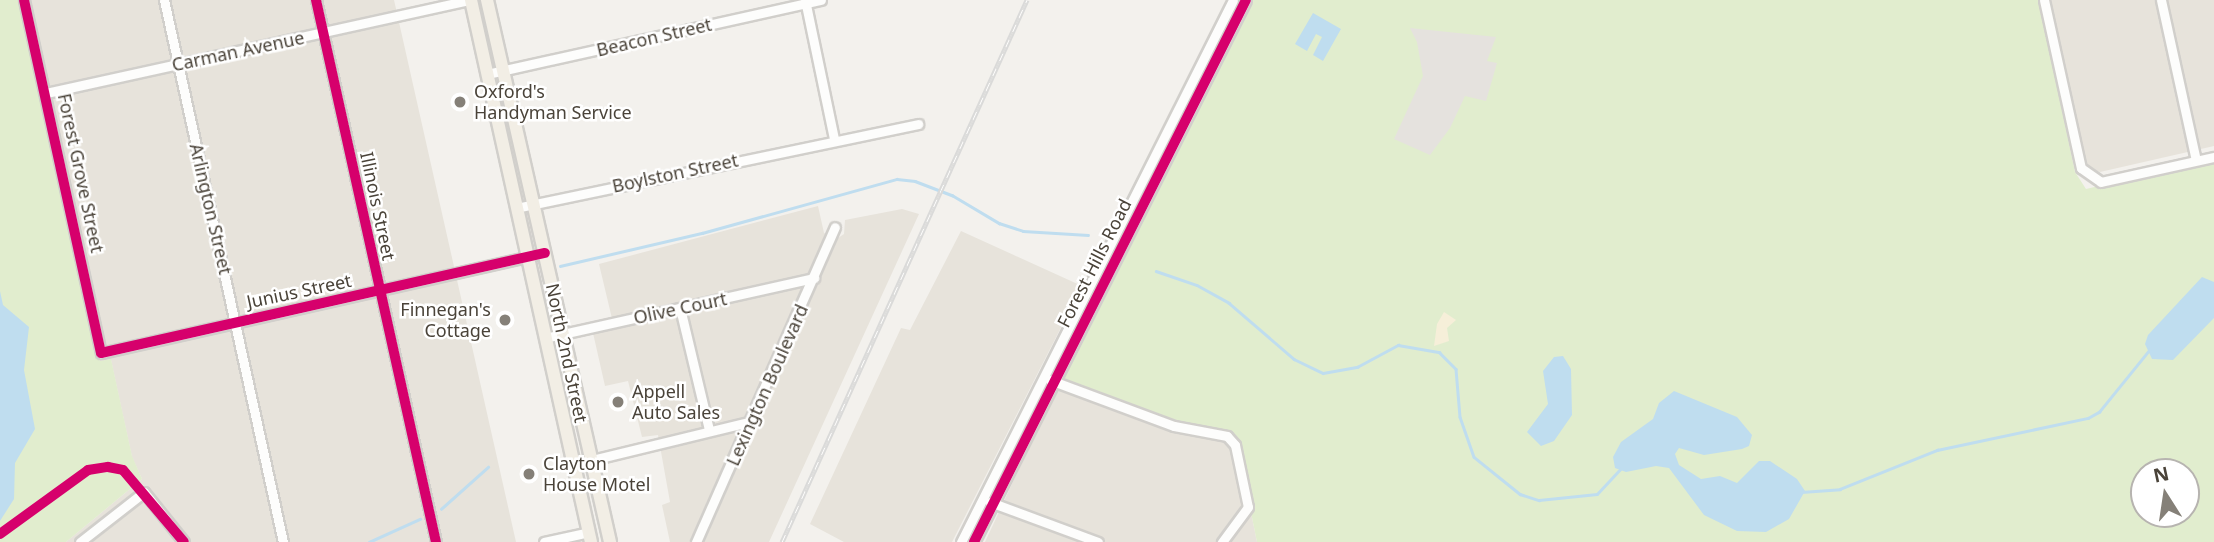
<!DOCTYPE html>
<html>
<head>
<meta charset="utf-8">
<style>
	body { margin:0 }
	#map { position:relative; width:2214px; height:542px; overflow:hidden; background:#f3f1ed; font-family:"Noto Sans",sans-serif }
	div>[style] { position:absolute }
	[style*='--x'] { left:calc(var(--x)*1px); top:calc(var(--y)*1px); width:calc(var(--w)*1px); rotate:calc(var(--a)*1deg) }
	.residential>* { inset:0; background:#e7e3db }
	.green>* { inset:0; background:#e1edce }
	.sand>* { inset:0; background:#f6efd9 }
	.parking>* { inset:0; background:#e5e2de }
	.water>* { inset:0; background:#bfddef }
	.stream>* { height:2.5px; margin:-1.25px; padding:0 1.25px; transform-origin:1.25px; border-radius:1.25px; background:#bfddef }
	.roads { filter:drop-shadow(2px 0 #d1cfcb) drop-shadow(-2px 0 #d1cfcb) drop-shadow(0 2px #d1cfcb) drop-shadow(0 -2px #d1cfcb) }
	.minor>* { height:9px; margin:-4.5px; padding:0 4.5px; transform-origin:4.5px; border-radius:4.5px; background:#fdfdfc }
	.major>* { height:12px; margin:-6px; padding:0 6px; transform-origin:6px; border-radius:6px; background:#f2eee5 }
	.rail>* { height:5px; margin-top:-2.5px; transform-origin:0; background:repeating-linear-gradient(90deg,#fff 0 8px,#dadad9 0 16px); box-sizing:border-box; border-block:2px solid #dadad9 }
	.cycleway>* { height:10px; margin:-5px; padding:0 5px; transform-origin:5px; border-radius:5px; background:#d6006c }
	.dots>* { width:19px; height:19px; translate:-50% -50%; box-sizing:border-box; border:4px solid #fff; border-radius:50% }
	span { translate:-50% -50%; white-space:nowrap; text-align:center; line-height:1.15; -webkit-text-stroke:5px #fff; paint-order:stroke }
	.street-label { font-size:18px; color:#4a4339 }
	.poi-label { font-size:18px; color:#4a4339 }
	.left { translate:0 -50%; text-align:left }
	.right { translate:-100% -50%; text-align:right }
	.north { position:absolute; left:2130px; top:458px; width:70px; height:70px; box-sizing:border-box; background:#fff; border:2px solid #b7b4b0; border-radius:50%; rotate:348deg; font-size:19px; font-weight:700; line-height:28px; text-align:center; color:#4a4339 }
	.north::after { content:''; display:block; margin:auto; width:24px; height:32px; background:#858078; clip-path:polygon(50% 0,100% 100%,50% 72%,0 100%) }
</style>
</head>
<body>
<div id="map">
	<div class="residential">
		<i style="clip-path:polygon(18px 0,394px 0,516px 542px,66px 542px,142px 479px,132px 457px,111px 360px,100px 361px)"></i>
		<i style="clip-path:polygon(2046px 0,2214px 0,2214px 146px,2100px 172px,2086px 167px,2079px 156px)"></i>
		<i style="clip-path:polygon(818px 206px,824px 233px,838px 238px,844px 234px,845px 220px,902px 209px,919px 214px,769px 542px,670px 542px,662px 505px,670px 502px,658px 435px,642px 437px,628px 381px,605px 386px,593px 333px,614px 327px,599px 264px)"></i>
		<i style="clip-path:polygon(961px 231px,1082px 286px,952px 542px,844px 542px,810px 524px,901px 328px,910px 330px)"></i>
		<i style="clip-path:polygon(1059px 383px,1236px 439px,1257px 542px,985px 542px)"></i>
	</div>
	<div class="green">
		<i style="clip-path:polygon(0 0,18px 0,100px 361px,111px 359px,132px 456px,142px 479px,66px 542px,0 542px)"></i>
		<i style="clip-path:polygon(evenodd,1251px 0,2039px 0,2075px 172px,2086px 189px,2214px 159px,2214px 542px,1257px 542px,1236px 439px,1059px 383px,1251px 0,2144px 472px,2186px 472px,2186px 514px,2144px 514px,2144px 472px)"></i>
	</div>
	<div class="sand">
		<i style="clip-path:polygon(1444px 312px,1456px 320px,1447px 328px,1449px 341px,1434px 346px,1437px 324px)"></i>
	</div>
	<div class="parking">
		<i style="clip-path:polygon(1410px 28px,1496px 37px,1487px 61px,1497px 63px,1486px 101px,1465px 96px,1450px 128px,1430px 155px,1394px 139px,1423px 76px,1417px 42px)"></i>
	</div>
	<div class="water">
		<i style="clip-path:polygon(1313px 13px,1341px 29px,1323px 61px,1313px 55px,1322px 37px,1316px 34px,1307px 51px,1295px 44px)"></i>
		<i style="clip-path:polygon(2202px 277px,2214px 282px,2214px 318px,2173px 360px,2152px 359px,2145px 344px,2148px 335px)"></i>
		<i style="clip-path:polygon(0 291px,3px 305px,29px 327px,24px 370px,35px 429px,15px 463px,14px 499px,0 521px)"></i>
		<i style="clip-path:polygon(1563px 356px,1571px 369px,1572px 415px,1554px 441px,1541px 446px,1527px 432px,1548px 404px,1543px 371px,1554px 357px)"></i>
		<i style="clip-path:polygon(1674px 391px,1737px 417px,1752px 435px,1749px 446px,1742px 449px,1704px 455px,1679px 448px,1675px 454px,1679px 465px,1701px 479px,1720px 476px,1737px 483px,1759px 461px,1770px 461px,1797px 479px,1805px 491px,1789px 519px,1766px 532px,1737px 531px,1704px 515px,1669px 468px,1656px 466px,1626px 472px,1615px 468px,1613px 457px,1621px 442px,1653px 419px,1659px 403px)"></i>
	</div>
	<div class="stream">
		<i style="--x:560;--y:266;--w:146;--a:-13.1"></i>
		<i style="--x:702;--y:233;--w:202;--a:-15.5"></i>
		<i style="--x:897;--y:179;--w:18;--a:6"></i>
		<i style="--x:915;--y:181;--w:40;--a:21"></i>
		<i style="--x:952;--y:195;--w:55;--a:30.8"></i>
		<i style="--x:999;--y:223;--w:25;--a:18"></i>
		<i style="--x:1023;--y:231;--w:65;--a:3.5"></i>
		<i style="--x:1156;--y:271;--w:43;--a:18.9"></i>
		<i style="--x:1197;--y:285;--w:37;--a:29"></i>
		<i style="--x:1229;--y:303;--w:86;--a:40.7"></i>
		<i style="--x:1294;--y:359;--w:32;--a:26"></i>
		<i style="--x:1323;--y:373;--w:35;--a:-10"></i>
		<i style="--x:1357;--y:367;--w:47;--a:-28.2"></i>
		<i style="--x:1398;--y:345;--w:42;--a:9.7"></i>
		<i style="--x:1439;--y:352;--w:24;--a:45"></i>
		<i style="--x:1456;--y:369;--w:48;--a:85.2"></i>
		<i style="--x:1460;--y:417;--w:42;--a:70.7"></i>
		<i style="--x:1474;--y:457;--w:59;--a:38.8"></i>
		<i style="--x:1520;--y:494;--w:20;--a:18"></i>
		<i style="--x:1539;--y:500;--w:58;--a:-5.9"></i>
		<i style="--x:1597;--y:494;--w:34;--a:-47"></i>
		<i style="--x:1801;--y:492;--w:39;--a:-4"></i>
		<i style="--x:1840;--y:489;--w:105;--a:-21.9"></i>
		<i style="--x:1937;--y:450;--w:154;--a:-12"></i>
		<i style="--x:2088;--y:418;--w:13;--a:-29"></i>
		<i style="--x:2099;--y:412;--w:81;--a:-51"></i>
		<i style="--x:441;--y:509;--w:63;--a:-41.8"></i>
		<i style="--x:369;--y:542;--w:56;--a:-24.3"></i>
	</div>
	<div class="roads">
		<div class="minor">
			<i style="--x:24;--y:0;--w:361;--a:77.7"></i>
			<i style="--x:101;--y:353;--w:455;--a:-12.7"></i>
			<i style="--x:164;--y:0;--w:555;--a:77.62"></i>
			<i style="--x:316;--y:0;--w:555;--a:77.52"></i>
			<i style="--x:805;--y:0;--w:142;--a:78.2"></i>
			<i style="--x:2044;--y:0;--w:172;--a:77.6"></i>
			<i style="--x:2081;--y:168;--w:24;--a:35"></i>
			<i style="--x:2101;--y:182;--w:116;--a:-12.5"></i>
			<i style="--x:2161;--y:0;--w:164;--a:77.7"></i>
			<i style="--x:487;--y:74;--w:342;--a:-12.5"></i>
			<i style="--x:46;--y:93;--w:434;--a:-12.4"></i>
			<i style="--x:516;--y:208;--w:411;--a:-11.8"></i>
			<i style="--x:680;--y:308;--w:125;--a:76.6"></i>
			<i style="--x:545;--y:338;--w:276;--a:-12.6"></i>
			<i style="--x:1050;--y:380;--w:132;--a:20.4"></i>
			<i style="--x:1174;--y:426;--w:54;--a:10.7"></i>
			<i style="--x:1227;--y:436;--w:12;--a:48"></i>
			<i style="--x:1235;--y:445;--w:63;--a:78.2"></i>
			<i style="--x:1248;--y:507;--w:44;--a:126.6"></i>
			<i style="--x:575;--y:464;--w:183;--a:-13.6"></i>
			<i style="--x:990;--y:502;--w:115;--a:20.3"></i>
			<i style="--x:80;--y:542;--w:81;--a:-38"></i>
			<i style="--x:144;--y:492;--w:64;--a:51.3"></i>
			<i style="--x:544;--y:542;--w:46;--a:-12.5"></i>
			<i style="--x:696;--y:542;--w:344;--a:-66.2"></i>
			<i style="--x:961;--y:542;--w:606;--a:-63.35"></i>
			<i style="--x:974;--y:542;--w:606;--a:-63.35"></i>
		</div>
		<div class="major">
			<i style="--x:471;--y:0;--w:555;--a:77.52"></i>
			<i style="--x:487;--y:0;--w:556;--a:77.21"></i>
		</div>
	</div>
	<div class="rail">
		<i style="--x:782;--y:542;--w:595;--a:-65.68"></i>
	</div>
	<div class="cycleway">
		<i style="--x:24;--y:0;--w:361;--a:77.7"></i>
		<i style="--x:101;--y:353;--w:455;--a:-12.7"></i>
		<i style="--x:316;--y:0;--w:555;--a:77.52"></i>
		<i style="--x:0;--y:534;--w:109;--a:-36"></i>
		<i style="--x:88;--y:470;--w:20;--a:-9"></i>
		<i style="--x:108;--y:467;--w:15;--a:11"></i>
		<i style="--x:123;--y:470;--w:94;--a:49.7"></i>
		<i style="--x:974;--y:542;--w:606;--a:-63.35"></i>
	</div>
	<div class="dots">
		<i style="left:460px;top:102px;background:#858078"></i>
		<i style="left:505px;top:320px;background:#858078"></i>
		<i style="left:618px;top:402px;background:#858078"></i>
		<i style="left:529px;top:474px;background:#858078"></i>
	</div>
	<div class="street-label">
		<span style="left:654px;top:37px;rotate:-13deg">Beacon Street</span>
		<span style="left:238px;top:51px;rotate:-12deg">Carman Avenue</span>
		<span style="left:81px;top:173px;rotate:78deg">Forest Grove Street</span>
		<span style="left:675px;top:173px;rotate:-12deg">Boylston Street</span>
		<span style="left:378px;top:206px;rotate:78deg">Illinois Street</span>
		<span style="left:211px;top:209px;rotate:77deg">Arlington Street</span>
		<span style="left:1094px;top:263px;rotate:-63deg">Forest Hills Road</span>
		<span style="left:299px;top:291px;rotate:-12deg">Junius Street</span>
		<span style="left:680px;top:308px;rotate:-12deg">Olive Court</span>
		<span style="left:567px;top:353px;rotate:78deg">North 2nd Street</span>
		<span style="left:767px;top:385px;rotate:-66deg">Lexington Boulevard</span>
	</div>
	<div class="poi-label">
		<span class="left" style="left:474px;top:102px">Oxford's<br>Handyman Service</span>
		<span class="right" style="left:491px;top:320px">Finnegan's<br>Cottage</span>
		<span class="left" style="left:632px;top:402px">Appell<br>Auto Sales</span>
		<span class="left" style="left:543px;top:474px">Clayton<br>House Motel</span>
	</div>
	<div class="north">N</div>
</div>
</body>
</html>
